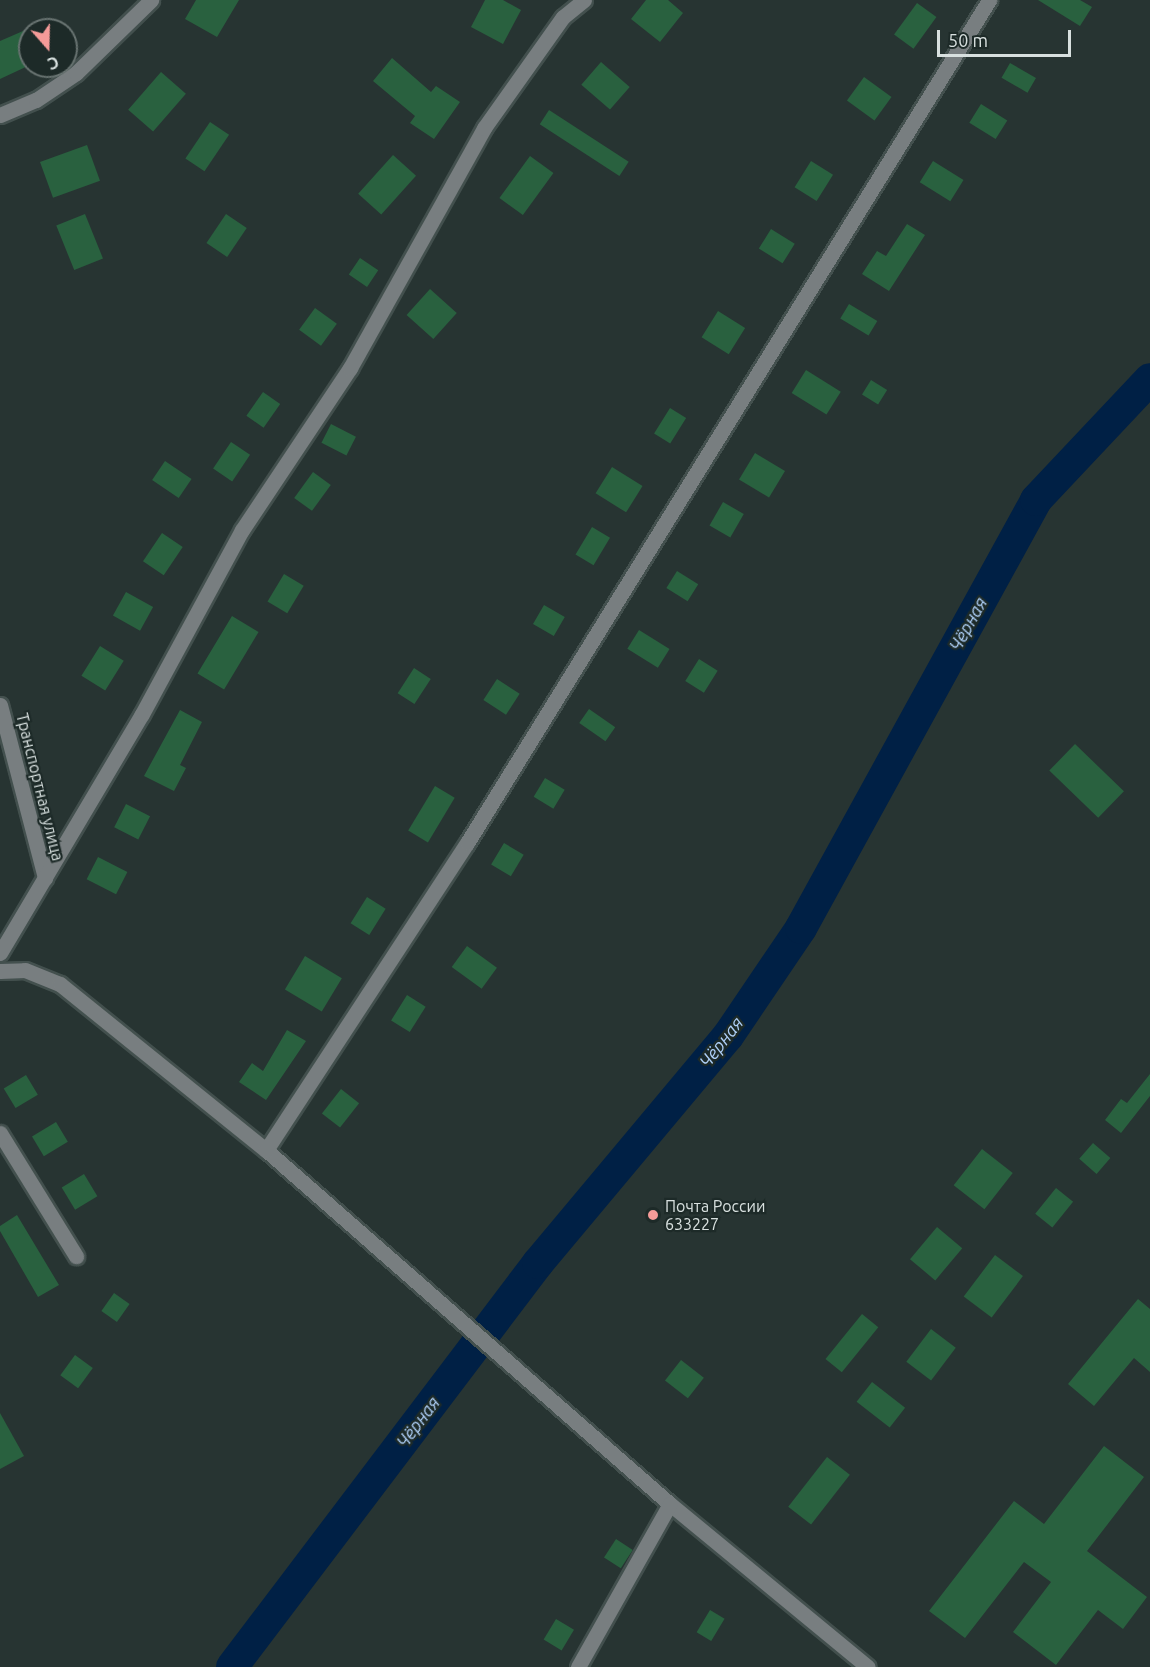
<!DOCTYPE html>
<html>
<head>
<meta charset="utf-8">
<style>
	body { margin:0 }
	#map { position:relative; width:1150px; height:1667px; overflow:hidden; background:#273432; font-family:Ubuntu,sans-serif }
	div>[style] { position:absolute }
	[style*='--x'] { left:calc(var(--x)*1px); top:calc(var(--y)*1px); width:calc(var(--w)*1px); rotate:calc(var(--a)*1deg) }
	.river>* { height:32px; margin:-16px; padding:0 16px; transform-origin:16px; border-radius:16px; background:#002045 }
	.building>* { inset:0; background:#29613f; transform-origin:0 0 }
	.roads { filter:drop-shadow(2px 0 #43504e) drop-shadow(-2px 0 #43504e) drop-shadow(0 2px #43504e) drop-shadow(0 -2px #43504e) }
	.minor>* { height:15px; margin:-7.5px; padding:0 7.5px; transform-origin:7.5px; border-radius:7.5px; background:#787e80 }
	.dots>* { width:16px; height:16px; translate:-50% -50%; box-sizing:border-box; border:3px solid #1d2a28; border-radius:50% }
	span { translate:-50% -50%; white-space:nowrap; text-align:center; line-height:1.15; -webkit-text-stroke:4.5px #1d2a28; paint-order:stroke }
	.street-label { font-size:16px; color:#d8e0df }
	.poi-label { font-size:16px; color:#d8e0df }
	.left { translate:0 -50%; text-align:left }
	.water-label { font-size:18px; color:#aecff7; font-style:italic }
	.north { position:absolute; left:18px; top:18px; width:60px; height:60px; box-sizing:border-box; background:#1d2a28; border:2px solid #687371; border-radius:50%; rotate:160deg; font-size:16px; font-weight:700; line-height:24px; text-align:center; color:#d8e0df }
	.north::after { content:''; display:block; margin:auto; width:21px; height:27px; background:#f59b98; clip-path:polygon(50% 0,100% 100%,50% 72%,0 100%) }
	.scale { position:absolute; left:937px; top:30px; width:134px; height:27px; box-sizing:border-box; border:3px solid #d8e0df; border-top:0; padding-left:8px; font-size:18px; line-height:21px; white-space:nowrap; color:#d8e0df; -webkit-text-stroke:4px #1d2a28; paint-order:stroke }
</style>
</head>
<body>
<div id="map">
	<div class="river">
		<i style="--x:232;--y:1667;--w:507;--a:-52.86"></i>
		<i style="--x:538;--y:1263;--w:296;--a:-50.1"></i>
		<i style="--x:728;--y:1036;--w:130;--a:-55.9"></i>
		<i style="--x:801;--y:928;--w:488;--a:-61.2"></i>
		<i style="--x:1036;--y:500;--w:166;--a:-46.7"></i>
	</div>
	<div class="building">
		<i style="clip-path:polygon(196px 0,239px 0,217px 37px,185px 19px)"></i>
		<i style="clip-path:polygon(485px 0,503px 0,521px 10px,503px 44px,471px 27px)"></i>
		<i style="clip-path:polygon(646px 0,668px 0,683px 13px,660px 42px,631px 19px)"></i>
		<i style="clip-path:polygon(1038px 0,1080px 0,1092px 7px,1080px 26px)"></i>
		<i style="left:917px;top:3px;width:24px;height:39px;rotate:36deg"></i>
		<i style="clip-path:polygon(30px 28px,30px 65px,0 79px,0 41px)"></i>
		<i style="clip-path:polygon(392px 58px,431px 92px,436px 86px,460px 102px,434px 139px,410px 123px,415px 116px,373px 81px)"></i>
		<i style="left:601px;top:62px;width:38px;height:30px;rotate:41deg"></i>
		<i style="left:1010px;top:63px;width:30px;height:17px;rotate:30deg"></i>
		<i style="left:161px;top:72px;width:33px;height:50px;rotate:41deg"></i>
		<i style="left:864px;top:77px;width:34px;height:29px;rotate:36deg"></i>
		<i style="left:981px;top:104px;width:31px;height:22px;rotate:32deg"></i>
		<i style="left:549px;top:110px;width:95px;height:17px;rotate:33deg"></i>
		<i style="left:210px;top:122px;width:23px;height:44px;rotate:34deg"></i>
		<i style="left:87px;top:145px;width:38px;height:50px;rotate:70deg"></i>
		<i style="left:393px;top:155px;width:31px;height:52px;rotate:42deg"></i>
		<i style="left:530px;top:156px;width:29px;height:52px;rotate:36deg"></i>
		<i style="left:811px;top:161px;width:26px;height:31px;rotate:32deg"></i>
		<i style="left:933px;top:161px;width:36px;height:25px;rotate:32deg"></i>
		<i style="left:85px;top:214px;width:48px;height:31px;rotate:68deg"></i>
		<i style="left:226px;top:214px;width:25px;height:35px;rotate:34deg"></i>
		<i style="clip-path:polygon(907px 224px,925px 235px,889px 291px,862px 274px,877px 251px,886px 256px)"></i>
		<i style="left:771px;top:229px;width:28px;height:23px;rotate:32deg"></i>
		<i style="left:360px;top:258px;width:22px;height:20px;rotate:34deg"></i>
		<i style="left:430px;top:289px;width:36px;height:35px;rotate:42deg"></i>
		<i style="left:849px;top:304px;width:33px;height:17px;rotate:31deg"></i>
		<i style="left:315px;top:308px;width:27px;height:27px;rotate:36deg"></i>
		<i style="left:718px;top:311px;width:32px;height:31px;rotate:32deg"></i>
		<i style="left:806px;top:370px;width:41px;height:27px;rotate:32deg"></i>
		<i style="left:871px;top:380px;width:19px;height:17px;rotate:32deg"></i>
		<i style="left:263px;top:392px;width:21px;height:29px;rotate:35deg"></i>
		<i style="left:670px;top:408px;width:19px;height:30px;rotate:32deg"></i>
		<i style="left:331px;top:424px;width:28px;height:21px;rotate:27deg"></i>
		<i style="left:231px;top:442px;width:23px;height:32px;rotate:34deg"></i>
		<i style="left:755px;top:453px;width:35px;height:31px;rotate:31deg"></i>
		<i style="left:165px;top:461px;width:32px;height:23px;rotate:34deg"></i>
		<i style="left:612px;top:467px;width:36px;height:31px;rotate:32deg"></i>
		<i style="left:313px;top:472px;width:22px;height:32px;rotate:36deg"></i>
		<i style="left:723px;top:502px;width:24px;height:27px;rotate:30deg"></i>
		<i style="left:592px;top:527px;width:21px;height:32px;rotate:31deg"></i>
		<i style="left:162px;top:533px;width:25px;height:34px;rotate:34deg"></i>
		<i style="left:677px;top:571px;width:25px;height:20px;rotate:32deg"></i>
		<i style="left:284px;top:574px;width:23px;height:32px;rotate:31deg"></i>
		<i style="left:126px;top:592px;width:31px;height:27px;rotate:29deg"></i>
		<i style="left:544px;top:605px;width:24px;height:22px;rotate:30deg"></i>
		<i style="left:232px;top:616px;width:31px;height:67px;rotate:31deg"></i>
		<i style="left:639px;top:630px;width:36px;height:22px;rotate:32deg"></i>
		<i style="left:100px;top:646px;width:28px;height:35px;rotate:32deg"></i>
		<i style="left:699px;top:659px;width:22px;height:26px;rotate:32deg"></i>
		<i style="left:414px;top:668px;width:20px;height:30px;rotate:33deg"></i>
		<i style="left:497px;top:679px;width:27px;height:25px;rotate:33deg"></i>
		<i style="left:589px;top:709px;width:32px;height:17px;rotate:35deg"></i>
		<i style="clip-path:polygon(180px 710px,202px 722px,180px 765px,186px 768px,174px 791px,144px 776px)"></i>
		<i style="left:1075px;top:744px;width:68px;height:37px;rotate:44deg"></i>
		<i style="left:545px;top:778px;width:23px;height:22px;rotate:31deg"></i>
		<i style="left:435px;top:786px;width:23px;height:52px;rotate:31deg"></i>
		<i style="left:126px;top:804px;width:27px;height:26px;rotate:27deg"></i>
		<i style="left:504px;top:843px;width:23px;height:25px;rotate:31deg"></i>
		<i style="left:98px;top:857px;width:33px;height:25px;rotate:27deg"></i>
		<i style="left:367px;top:897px;width:22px;height:31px;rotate:32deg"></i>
		<i style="left:467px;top:946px;width:37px;height:26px;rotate:36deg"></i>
		<i style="left:305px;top:956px;width:43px;height:39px;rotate:31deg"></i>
		<i style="left:407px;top:995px;width:22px;height:30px;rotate:32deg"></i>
		<i style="clip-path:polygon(287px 1030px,306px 1041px,266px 1100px,239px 1082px,252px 1063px,263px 1071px)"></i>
		<i style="clip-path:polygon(1150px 1074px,1150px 1096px,1121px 1133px,1105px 1120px,1121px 1099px,1127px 1103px)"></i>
		<i style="left:26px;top:1075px;width:23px;height:26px;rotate:59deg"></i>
		<i style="left:341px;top:1089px;width:23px;height:31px;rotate:38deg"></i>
		<i style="left:56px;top:1122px;width:23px;height:28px;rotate:59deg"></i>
		<i style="left:1093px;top:1143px;width:23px;height:21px;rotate:41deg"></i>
		<i style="left:982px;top:1149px;width:39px;height:46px;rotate:38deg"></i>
		<i style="left:84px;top:1174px;width:26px;height:26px;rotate:59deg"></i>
		<i style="left:1056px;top:1188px;width:22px;height:33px;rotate:39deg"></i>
		<i style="clip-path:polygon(17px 1215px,59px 1285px,38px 1297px,0 1231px,0 1226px)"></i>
		<i style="left:937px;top:1227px;width:33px;height:42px;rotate:40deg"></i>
		<i style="left:995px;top:1255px;width:35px;height:52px;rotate:37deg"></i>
		<i style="left:114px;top:1293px;width:19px;height:22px;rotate:35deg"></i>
		<i style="clip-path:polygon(1138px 1299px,1150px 1309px,1150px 1372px,1134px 1358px,1094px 1406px,1068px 1384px)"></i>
		<i style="left:862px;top:1314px;width:21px;height:58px;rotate:39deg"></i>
		<i style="left:931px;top:1329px;width:31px;height:41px;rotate:37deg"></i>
		<i style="left:75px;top:1355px;width:22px;height:25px;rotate:36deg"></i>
		<i style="left:681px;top:1360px;width:29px;height:26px;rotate:38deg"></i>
		<i style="left:872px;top:1382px;width:42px;height:25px;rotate:38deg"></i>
		<i style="clip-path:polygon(0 1413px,24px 1456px,0 1469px)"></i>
		<i style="clip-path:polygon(1104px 1446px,1144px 1477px,1087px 1551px,1147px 1597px,1123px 1629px,1098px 1610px,1056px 1665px,1013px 1632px,1051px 1582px,1024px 1562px,965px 1638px,929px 1611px,1014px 1501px,1044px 1524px)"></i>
		<i style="left:827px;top:1457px;width:29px;height:63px;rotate:38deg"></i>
		<i style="left:616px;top:1539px;width:20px;height:22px;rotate:33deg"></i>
		<i style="left:710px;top:1610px;width:17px;height:26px;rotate:31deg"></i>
		<i style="left:556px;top:1619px;width:21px;height:24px;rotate:31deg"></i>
	</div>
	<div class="roads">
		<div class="minor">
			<i style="--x:0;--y:115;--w:39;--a:-23"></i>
			<i style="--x:36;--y:100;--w:48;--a:-34"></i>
			<i style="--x:76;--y:73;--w:105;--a:-44.2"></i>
			<i style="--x:0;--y:705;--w:179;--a:75.4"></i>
			<i style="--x:0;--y:953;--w:278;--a:-59.3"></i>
			<i style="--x:142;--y:714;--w:209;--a:-61.5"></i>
			<i style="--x:242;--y:530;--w:195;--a:-56.3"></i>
			<i style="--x:350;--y:368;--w:275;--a:-60.8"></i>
			<i style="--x:484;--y:128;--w:136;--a:-54.6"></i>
			<i style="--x:563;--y:17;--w:27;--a:-39"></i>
			<i style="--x:0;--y:971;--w:25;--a:-2"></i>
			<i style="--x:25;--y:970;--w:38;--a:22"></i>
			<i style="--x:60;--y:984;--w:265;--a:38.9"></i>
			<i style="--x:266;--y:1150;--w:537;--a:41.23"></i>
			<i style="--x:670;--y:1504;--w:256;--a:39.5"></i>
			<i style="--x:0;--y:1133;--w:145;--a:58.3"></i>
			<i style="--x:266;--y:1150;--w:367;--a:-56.8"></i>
			<i style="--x:467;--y:843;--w:992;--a:-58.23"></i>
			<i style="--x:578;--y:1667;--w:187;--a:-60.6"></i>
		</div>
	</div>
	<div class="dots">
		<i style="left:653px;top:1215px;background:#f59b98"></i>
	</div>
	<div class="street-label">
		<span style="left:40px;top:787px;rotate:76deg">Транспортная улица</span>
	</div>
	<div class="poi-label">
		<span class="left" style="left:665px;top:1215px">Почта России<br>633227</span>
	</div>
	<div class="water-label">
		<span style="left:968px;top:624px;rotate:-61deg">Чёрная</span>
		<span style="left:721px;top:1042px;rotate:-52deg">Чёрная</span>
		<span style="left:418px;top:1422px;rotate:-53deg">Чёрная</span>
	</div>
	<div class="north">С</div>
	<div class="scale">50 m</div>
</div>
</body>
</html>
